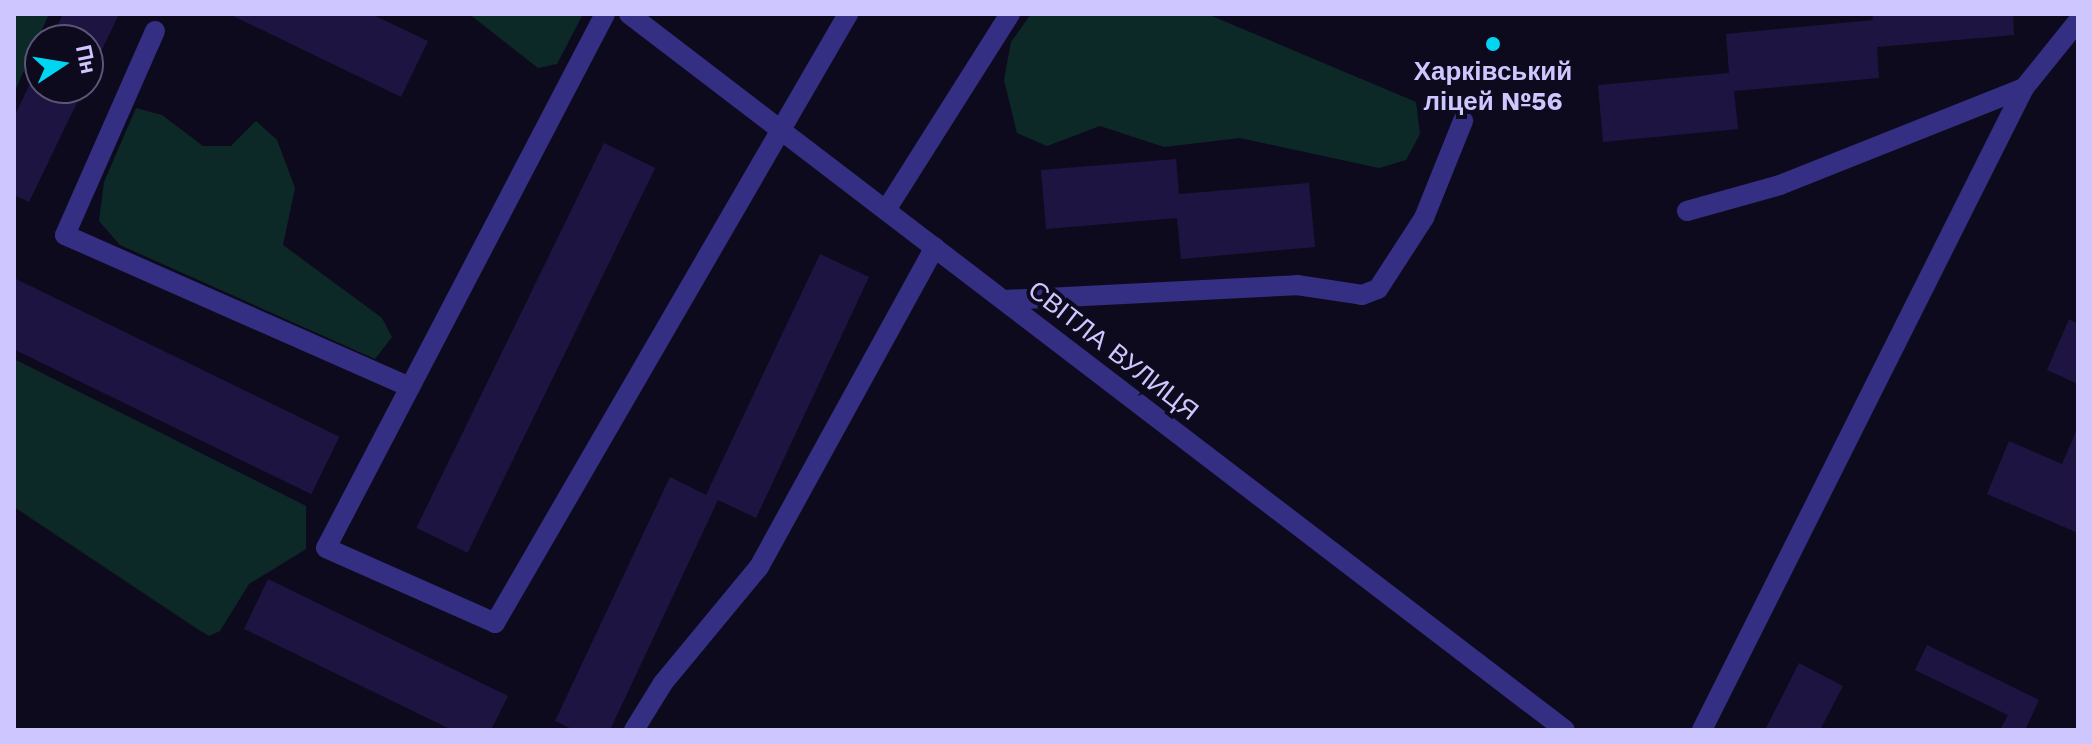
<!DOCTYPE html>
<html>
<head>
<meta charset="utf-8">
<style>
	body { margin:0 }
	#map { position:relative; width:2092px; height:744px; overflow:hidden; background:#0e0a1e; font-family:"Work Sans",sans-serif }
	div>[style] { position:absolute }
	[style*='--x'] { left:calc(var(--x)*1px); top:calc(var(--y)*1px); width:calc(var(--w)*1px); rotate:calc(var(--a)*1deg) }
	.green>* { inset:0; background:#0c2928 }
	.building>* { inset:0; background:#1e1441; transform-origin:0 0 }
	.minor>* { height:20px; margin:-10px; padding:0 10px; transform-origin:10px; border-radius:10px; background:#342f83 }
	.dots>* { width:22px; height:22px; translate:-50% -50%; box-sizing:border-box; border:4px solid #0e0a1e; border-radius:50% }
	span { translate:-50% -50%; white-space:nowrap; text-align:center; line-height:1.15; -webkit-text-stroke:8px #0e0a1e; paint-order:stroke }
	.poi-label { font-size:26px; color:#cec7ff; font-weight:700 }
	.street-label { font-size:26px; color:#cec7ff }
	.frame { position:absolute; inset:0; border:16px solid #cec7ff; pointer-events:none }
	.north { position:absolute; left:24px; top:24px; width:80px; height:80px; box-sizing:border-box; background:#0e0a1e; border:2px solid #5b5678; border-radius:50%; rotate:78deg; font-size:22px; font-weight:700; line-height:32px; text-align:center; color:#cec7ff }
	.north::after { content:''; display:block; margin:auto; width:28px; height:36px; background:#00d6f2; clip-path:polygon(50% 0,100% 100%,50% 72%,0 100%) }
</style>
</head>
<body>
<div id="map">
	<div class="green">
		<i style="clip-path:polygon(14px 14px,49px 14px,14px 93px)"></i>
		<i style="clip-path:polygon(469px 14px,583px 14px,557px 64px,538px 68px)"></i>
		<i style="clip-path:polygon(1031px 14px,1207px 14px,1416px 102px,1420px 134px,1406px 160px,1379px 168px,1240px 138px,1164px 147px,1100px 126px,1047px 146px,1017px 133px,1004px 80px,1011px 42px)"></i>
		<i style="clip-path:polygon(136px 108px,162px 115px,203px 146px,231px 146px,256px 121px,277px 140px,295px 188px,283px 245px,382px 318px,392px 337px,375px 359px,120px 245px,99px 221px,104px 182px)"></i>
		<i style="clip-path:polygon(14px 359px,306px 506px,306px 549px,249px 584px,220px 631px,209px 636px,196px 628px,14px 507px)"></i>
	</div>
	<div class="building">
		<i style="clip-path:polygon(63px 14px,119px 14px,88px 79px,88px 40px,51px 40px)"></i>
		<i style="clip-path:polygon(229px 14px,371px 14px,428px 41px,401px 97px)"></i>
		<i style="clip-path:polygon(1872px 14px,2013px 14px,2014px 35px,1877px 47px,1879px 78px,1734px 91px,1738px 129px,1603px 142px,1598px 85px,1729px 73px,1726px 34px,1873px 20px)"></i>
		<i style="clip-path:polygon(40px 63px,40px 88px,84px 88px,29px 202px,14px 195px,14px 117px)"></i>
		<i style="left:604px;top:143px;width:57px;height:428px;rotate:26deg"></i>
		<i style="clip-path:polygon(1176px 159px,1179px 194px,1309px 183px,1315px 247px,1181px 259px,1177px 218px,1046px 229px,1041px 170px)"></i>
		<i style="clip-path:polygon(820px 254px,869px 277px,756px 518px,718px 500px,610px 730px,574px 730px,555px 721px,670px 477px,706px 495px)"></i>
		<i style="left:14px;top:278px;width:362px;height:64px;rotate:26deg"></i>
		<i style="clip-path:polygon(2069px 319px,2078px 324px,2078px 384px,2047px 370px)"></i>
		<i style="clip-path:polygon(2078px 427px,2078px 533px,1987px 494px,2009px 441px,2062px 464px)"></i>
		<i style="clip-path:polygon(268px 579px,508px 696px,491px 730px,452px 730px,244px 629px)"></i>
		<i style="clip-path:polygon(1927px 645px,2039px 700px,2025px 730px,2000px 730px,2008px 715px,1915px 670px)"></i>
		<i style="clip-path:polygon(1799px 663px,1843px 686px,1820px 730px,1765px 730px)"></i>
	</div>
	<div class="minor">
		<i style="--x:605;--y:14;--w:602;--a:117.59"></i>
		<i style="--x:326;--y:548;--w:185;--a:23.9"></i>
		<i style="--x:495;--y:623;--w:704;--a:-59.9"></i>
		<i style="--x:629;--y:14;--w:1178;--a:37.41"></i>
		<i style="--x:155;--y:31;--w:223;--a:113.8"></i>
		<i style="--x:65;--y:235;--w:377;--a:23.8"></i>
		<i style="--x:2024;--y:88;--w:86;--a:-51.1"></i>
		<i style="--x:886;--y:210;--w:232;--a:-57.7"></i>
		<i style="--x:1687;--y:211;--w:97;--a:-15.6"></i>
		<i style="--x:1780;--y:185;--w:263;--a:-21.7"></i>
		<i style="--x:2024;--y:88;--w:718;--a:116.64"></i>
		<i style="--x:1004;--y:300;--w:293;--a:-2.9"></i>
		<i style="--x:1297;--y:285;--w:66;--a:8.7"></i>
		<i style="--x:1362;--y:295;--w:17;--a:-21"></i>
		<i style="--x:1378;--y:289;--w:85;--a:-57.1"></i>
		<i style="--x:1424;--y:218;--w:105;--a:-68.1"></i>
		<i style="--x:634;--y:730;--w:55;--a:-58.3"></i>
		<i style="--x:663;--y:683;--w:151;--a:-50.4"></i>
		<i style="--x:759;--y:567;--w:365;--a:-61.2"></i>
	</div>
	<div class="dots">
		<i style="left:1493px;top:44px;background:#00d6f2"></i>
	</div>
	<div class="poi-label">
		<span style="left:1493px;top:87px">Харківський<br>ліцей №56</span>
	</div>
	<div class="street-label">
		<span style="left:1113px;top:351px;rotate:38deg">СВІТЛА ВУЛИЦЯ</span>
	</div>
	<div class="frame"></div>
	<div class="north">Пн</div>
</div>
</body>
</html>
